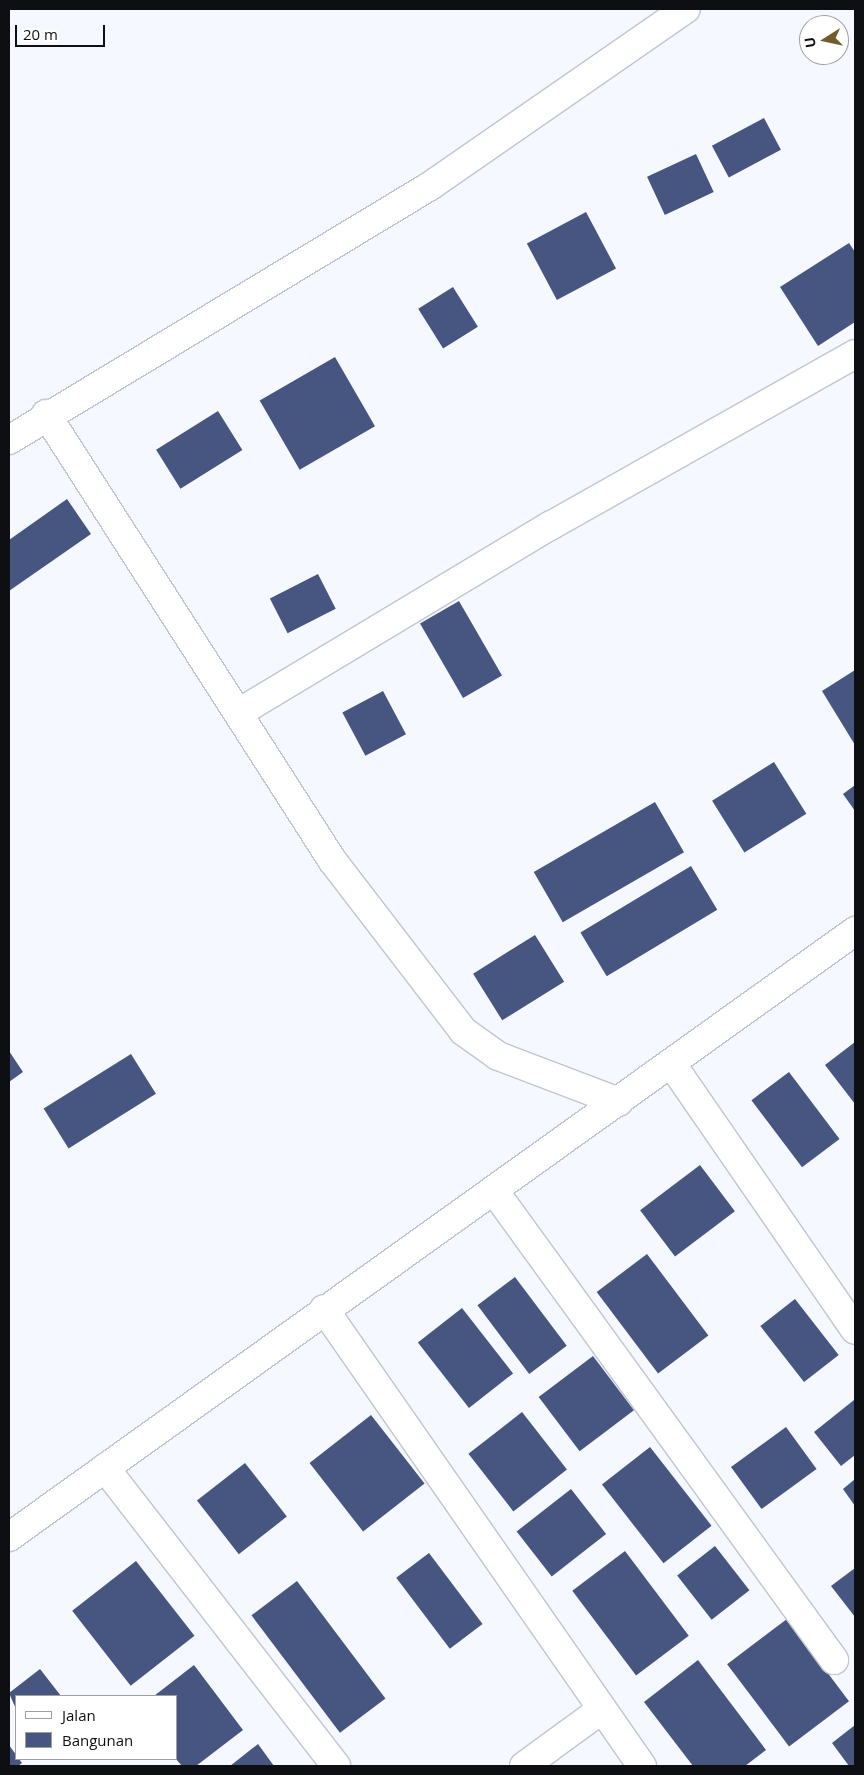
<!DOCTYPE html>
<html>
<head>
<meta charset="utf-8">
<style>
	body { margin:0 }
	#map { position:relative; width:864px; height:1775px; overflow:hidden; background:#f5f8fe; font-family:"Open Sans",sans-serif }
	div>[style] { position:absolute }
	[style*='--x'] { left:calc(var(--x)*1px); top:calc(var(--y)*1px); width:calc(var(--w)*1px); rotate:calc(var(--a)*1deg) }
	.building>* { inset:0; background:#465681; transform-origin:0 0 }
	.roads { filter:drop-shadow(1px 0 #c1c5cf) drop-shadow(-1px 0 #c1c5cf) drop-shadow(0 1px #c1c5cf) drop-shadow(0 -1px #c1c5cf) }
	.minor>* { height:28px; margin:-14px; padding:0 14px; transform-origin:14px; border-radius:14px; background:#fff }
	span { translate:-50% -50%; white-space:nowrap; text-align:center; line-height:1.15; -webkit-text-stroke:5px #fff; paint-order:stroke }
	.frame { position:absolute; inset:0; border:10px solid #0e0f12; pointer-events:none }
	.legend { position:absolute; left:15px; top:1695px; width:162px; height:65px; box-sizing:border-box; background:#fff; border:1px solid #9f9fa0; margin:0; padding:6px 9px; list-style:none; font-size:15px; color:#0e0f12 }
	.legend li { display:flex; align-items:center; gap:10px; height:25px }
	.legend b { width:25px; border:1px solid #9f9fa0 }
	.north { position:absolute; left:799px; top:15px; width:50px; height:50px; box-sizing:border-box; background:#fff; border:1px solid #9f9fa0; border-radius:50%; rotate:260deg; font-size:14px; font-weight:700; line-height:20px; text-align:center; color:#0e0f12 }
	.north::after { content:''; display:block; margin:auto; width:18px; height:22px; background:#715c2b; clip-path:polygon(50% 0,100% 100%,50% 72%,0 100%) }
	.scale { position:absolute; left:15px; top:25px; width:90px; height:22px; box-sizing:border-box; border:2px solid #0e0f12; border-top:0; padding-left:6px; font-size:15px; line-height:18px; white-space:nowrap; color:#0e0f12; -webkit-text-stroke:4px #fff; paint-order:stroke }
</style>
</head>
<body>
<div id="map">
	<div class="building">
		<i style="left:764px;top:118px;width:36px;height:59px;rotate:62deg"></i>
		<i style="left:696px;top:154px;width:42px;height:54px;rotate:65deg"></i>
		<i style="left:586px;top:212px;width:64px;height:67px;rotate:62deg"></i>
		<i style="clip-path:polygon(849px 243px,855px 252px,855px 322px,818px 346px,780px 287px)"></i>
		<i style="left:453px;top:287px;width:47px;height:41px;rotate:58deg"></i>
		<i style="left:335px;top:357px;width:80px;height:87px;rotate:60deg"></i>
		<i style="left:218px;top:411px;width:46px;height:73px;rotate:58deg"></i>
		<i style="clip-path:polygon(67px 499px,91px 534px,9px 591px,9px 540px)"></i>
		<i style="left:318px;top:574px;width:39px;height:54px;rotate:63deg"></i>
		<i style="left:459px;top:601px;width:86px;height:45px;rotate:60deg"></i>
		<i style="clip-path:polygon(855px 670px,855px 745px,822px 691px)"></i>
		<i style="left:383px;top:691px;width:49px;height:46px;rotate:62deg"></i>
		<i style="left:774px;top:762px;width:61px;height:73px;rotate:58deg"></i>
		<i style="clip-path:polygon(855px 785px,855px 811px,843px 794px)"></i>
		<i style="left:655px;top:802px;width:58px;height:140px;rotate:60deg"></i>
		<i style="left:691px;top:866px;width:51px;height:129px;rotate:59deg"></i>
		<i style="left:535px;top:935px;width:55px;height:73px;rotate:58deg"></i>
		<i style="clip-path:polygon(855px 1042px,855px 1104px,825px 1065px)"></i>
		<i style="clip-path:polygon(9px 1051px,23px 1072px,9px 1082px)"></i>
		<i style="left:131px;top:1054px;width:47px;height:103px;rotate:58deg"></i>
		<i style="left:789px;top:1072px;width:84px;height:47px;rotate:53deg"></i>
		<i style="left:700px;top:1165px;width:58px;height:75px;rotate:53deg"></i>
		<i style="left:647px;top:1254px;width:102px;height:63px;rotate:53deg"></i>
		<i style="left:515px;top:1277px;width:86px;height:47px;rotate:53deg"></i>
		<i style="left:795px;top:1299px;width:71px;height:44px;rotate:52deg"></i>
		<i style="left:462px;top:1308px;width:83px;height:56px;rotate:52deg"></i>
		<i style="left:593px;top:1356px;width:68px;height:68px;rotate:53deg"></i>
		<i style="clip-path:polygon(854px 1400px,855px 1455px,841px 1466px,814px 1432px)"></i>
		<i style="left:522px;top:1412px;width:73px;height:68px;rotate:52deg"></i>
		<i style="left:371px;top:1415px;width:87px;height:78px;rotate:52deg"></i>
		<i style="left:786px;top:1427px;width:52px;height:68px;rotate:54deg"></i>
		<i style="left:650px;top:1447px;width:100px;height:61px;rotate:52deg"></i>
		<i style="left:245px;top:1463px;width:68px;height:61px;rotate:52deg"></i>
		<i style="clip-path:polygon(855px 1479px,855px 1506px,843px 1489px)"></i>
		<i style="left:571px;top:1489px;width:57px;height:69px;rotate:52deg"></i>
		<i style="left:715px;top:1546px;width:56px;height:48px;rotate:52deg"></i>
		<i style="left:625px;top:1551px;width:106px;height:66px;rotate:53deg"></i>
		<i style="left:429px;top:1553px;width:89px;height:41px;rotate:53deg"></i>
		<i style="left:136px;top:1561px;width:95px;height:81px;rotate:52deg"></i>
		<i style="clip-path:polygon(855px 1568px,855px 1617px,831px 1586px)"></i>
		<i style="left:297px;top:1581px;width:147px;height:57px;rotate:53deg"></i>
		<i style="left:787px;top:1619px;width:103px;height:75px;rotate:53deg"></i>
		<i style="clip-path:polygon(698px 1660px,766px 1750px,745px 1766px,693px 1766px,644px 1702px)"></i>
		<i style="clip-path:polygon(194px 1665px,243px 1730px,196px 1766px,182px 1766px,176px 1759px,176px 1696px,154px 1696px)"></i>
		<i style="clip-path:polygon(40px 1669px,61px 1696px,16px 1696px,16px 1709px,9px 1693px)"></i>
		<i style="clip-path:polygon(855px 1725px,855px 1766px,849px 1766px,832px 1743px)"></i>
		<i style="clip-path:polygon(258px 1744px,274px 1766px,230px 1766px)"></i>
		<i style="clip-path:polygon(9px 1745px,22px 1763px,18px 1766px,9px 1766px)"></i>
	</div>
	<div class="roads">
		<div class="minor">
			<i style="--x:46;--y:414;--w:530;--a:57.33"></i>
			<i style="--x:332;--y:860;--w:215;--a:52.5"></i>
			<i style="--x:463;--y:1031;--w:43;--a:35.5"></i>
			<i style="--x:498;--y:1056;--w:129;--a:20.8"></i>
			<i style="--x:9;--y:440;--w:492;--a:-31.1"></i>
			<i style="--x:430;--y:186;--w:311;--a:-34.7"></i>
			<i style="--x:240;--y:712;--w:362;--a:-31"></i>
			<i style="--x:550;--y:526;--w:350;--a:-29.4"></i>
			<i style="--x:671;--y:1063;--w:324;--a:55.4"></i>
			<i style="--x:495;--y:1192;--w:578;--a:54.08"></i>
			<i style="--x:324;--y:1309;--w:557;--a:55.17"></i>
			<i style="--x:105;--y:1468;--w:377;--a:52.2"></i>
			<i style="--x:9;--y:1537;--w:1041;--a:-35.61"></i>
			<i style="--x:524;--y:1766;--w:95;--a:-36"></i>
		</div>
	</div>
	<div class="frame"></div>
	<ul class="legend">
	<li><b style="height:6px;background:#fff"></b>Jalan</li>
	<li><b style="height:14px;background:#465681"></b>Bangunan</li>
	</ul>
	<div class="north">U</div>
	<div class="scale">20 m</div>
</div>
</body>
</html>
